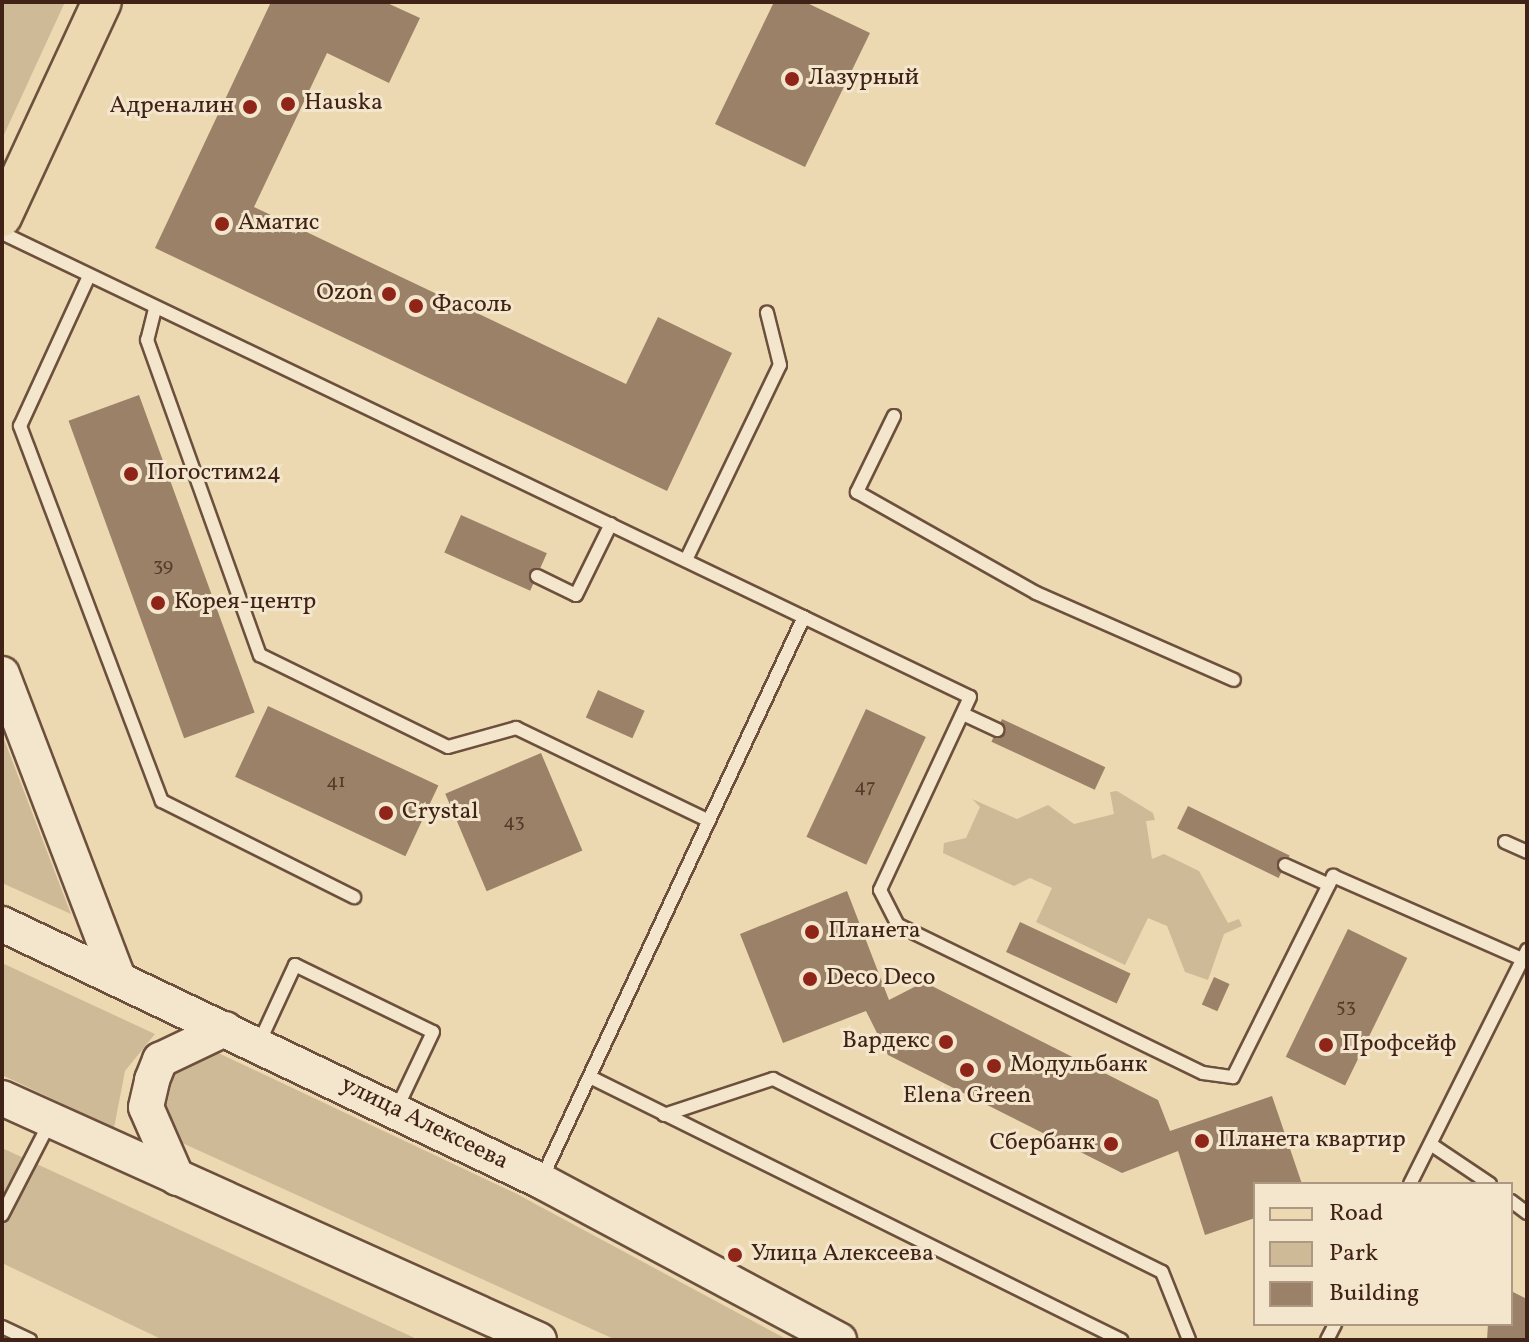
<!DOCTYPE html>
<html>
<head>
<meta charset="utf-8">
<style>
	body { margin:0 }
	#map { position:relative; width:1529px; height:1342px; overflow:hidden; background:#ecd9b1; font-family:Vollkorn,serif }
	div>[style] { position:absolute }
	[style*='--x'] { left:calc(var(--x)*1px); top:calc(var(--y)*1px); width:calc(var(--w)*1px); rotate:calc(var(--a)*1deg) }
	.green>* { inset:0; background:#cfba97 }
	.building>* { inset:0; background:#9a8167; transform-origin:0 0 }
	.roads { filter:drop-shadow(2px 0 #6c503d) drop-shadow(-2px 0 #6c503d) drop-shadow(0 2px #6c503d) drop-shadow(0 -2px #6c503d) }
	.lane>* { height:12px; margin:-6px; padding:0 6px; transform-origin:6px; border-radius:6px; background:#f3e6cc }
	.secondary>* { height:34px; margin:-17px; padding:0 17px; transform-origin:17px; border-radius:17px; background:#f3e6cc }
	.primary>* { height:38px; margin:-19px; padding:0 19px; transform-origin:19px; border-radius:19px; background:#ecd9b1 }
	.dots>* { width:22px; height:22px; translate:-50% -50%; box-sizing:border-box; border:4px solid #f3e6cc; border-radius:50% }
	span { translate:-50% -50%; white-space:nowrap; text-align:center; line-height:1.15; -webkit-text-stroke:6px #f3e6cc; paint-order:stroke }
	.number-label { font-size:20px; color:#573a2a }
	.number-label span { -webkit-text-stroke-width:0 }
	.poi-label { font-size:24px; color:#412216 }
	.left { translate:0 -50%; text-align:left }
	.right { translate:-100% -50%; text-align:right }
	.street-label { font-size:24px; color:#412216 }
	.frame { position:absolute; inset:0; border:4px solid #412216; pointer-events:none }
	.legend { position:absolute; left:1253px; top:1182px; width:260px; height:144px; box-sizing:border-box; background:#f3e6cc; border:2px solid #ac9883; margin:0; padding:10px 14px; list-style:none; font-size:24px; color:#412216 }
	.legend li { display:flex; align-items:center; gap:16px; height:40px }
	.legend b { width:40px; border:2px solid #ac9883 }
</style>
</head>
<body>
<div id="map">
	<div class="green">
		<i style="clip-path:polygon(2px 2px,65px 2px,2px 139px)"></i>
		<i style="clip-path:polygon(2px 734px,71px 914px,2px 883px)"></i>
		<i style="clip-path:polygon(1117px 791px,1153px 813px,1155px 820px,1146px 821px,1152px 859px,1164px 854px,1199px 871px,1228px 923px,1239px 919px,1242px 926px,1224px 934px,1208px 980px,1185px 972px,1167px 926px,1148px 918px,1125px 965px,1036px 922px,1052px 888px,1030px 878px,1014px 886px,943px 853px,944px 843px,966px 838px,980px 807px,972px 799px,1017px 819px,1048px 805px,1074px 824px,1114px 814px,1110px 792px)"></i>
		<i style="clip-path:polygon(2px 963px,155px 1034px,125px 1071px,114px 1128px,2px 1075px)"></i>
		<i style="clip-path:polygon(214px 1051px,515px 1193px,788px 1340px,616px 1340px,180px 1142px,157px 1112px,160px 1085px,183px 1060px)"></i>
		<i style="clip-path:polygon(2px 1148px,419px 1340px,163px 1340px,2px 1263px)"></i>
	</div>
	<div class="building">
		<i style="clip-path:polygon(271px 2px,385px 2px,420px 18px,389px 83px,327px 53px,254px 207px,626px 384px,658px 317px,732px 353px,667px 491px,155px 248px)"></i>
		<i style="clip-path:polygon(774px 2px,805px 2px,870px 33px,805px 167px,715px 124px)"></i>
		<i style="left:139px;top:395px;width:338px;height:75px;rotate:70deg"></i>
		<i style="left:461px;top:515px;width:94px;height:41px;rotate:24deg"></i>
		<i style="left:598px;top:690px;width:51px;height:30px;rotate:24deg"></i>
		<i style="left:268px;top:706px;width:188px;height:78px;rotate:25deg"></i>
		<i style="left:866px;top:709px;width:66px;height:141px;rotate:25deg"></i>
		<i style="left:1002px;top:719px;width:114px;height:25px;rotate:25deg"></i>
		<i style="left:541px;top:753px;width:106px;height:104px;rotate:67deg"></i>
		<i style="left:1188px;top:806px;width:113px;height:25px;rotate:26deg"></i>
		<i style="clip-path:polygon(847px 891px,889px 1000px,924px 982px,1158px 1100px,1170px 1131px,1272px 1096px,1302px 1184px,1255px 1184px,1255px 1218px,1205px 1235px,1178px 1151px,1122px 1173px,888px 1055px,866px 1011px,783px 1043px,740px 934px)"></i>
		<i style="left:1020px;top:922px;width:122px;height:33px;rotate:25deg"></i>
		<i style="left:1348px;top:929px;width:66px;height:142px;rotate:26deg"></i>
		<i style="left:1214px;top:977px;width:17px;height:30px;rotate:24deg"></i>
		<i style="clip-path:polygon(1511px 1291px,1527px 1299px,1527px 1340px,1487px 1340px,1488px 1324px,1511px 1324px)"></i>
	</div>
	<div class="roads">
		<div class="lane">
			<i style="--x:2;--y:233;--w:1073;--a:25.61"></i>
			<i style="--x:970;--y:697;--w:213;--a:115"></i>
			<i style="--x:880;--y:890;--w:39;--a:63"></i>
			<i style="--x:898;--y:925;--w:339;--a:25.9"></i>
			<i style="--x:1203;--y:1073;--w:30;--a:8"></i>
			<i style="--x:1233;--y:1077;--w:225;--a:-63.5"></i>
			<i style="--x:1333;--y:876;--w:212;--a:23.7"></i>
			<i style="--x:89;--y:276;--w:165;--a:114.7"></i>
			<i style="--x:20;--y:426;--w:401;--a:69.3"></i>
			<i style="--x:162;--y:801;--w:215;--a:26.6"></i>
			<i style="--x:155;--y:309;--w:32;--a:104"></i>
			<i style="--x:147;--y:340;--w:335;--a:70.3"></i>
			<i style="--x:260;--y:655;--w:209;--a:26.1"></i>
			<i style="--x:448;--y:747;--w:71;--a:-15.6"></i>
			<i style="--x:516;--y:728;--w:214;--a:25.7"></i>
			<i style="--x:894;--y:416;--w:85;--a:116"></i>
			<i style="--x:857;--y:492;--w:206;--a:29.4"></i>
			<i style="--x:1036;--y:593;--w:216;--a:23.7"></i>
			<i style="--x:686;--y:560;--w:216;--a:-64.3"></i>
			<i style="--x:780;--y:365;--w:54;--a:-104"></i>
			<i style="--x:537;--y:576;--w:43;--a:26"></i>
			<i style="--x:576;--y:595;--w:79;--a:-63.8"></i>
			<i style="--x:963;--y:714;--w:38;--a:25"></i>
			<i style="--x:1505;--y:842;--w:24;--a:24"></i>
			<i style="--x:1285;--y:865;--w:48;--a:24.4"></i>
			<i style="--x:259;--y:1043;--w:86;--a:-65.2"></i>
			<i style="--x:295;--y:965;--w:153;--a:25.9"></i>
			<i style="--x:433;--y:1032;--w:86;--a:115.4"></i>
			<i style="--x:590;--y:1077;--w:593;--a:26.35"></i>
			<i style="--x:664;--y:1115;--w:115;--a:-18.3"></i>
			<i style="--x:773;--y:1079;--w:434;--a:26.4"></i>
			<i style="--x:1162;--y:1272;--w:73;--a:68.3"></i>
			<i style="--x:1432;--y:1145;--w:70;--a:33.9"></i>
			<i style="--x:542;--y:1178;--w:619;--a:-64.97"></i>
			<i style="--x:1410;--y:1184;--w:262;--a:-63.4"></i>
			<i style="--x:1511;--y:1201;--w:20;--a:37"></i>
			<i style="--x:2;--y:1215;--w:105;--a:-62.7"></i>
			<i style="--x:2;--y:1327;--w:31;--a:25"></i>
			<i style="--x:1327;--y:1340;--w:18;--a:-63"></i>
		</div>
		<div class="secondary">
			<i style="--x:2;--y:674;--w:325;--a:69.1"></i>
			<i style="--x:2;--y:924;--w:597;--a:25.49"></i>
			<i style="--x:541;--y:1181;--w:338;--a:28.1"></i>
			<i style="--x:2;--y:1098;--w:589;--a:24.26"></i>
			<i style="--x:177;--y:1178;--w:77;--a:-113.6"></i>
			<i style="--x:146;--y:1107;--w:28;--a:-77"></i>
			<i style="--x:152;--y:1080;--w:22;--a:-68"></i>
			<i style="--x:160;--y:1060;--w:72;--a:-25.5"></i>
		</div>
		<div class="primary">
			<i style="--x:2;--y:217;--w:237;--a:-65.1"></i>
		</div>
	</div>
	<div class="dots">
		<i style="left:792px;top:79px;background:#8f2418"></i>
		<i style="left:288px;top:104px;background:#8f2418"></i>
		<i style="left:250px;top:107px;background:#8f2418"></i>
		<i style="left:222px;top:224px;background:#8f2418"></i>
		<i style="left:389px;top:294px;background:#8f2418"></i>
		<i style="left:416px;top:306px;background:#8f2418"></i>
		<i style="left:131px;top:474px;background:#8f2418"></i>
		<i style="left:158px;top:603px;background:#8f2418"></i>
		<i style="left:386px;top:813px;background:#8f2418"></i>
		<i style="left:812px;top:932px;background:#8f2418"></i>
		<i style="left:810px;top:979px;background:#8f2418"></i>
		<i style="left:946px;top:1042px;background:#8f2418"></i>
		<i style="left:1326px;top:1045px;background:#8f2418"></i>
		<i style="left:994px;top:1066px;background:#8f2418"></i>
		<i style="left:967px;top:1070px;background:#8f2418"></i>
		<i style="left:1202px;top:1141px;background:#8f2418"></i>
		<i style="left:1111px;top:1144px;background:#8f2418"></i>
		<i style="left:735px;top:1255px;background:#8f2418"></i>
	</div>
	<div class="number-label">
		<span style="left:163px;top:566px">39</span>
		<span style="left:336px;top:782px">41</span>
		<span style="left:865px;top:787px">47</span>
		<span style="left:514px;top:822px">43</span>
		<span style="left:1346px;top:1007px">53</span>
	</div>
	<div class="poi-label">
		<span class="left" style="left:808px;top:79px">Лазурный</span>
		<span class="left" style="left:304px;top:104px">Hauska</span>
		<span class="right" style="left:234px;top:107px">Адреналин</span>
		<span class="left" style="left:238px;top:224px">Аматис</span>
		<span class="right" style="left:373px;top:294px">Ozon</span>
		<span class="left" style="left:432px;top:306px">Фасоль</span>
		<span class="left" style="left:147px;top:474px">Погостим24</span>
		<span class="left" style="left:174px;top:603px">Корея-центр</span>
		<span class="left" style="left:402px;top:813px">Crystal</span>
		<span class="left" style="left:828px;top:932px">Планета</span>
		<span class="left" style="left:826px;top:979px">Deco Deco</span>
		<span class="right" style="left:930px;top:1042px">Вардекс</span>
		<span class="left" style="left:1342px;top:1045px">Профсейф</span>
		<span class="left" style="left:1010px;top:1066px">Модульбанк</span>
		<span style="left:967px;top:1097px">Elena Green</span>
		<span class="left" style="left:1218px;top:1141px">Планета квартир</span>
		<span class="right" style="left:1095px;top:1144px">Сбербанк</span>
		<span class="left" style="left:751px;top:1255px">Улица Алексеева</span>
	</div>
	<div class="street-label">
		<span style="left:424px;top:1124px;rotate:26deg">улица Алексеева</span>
	</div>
	<div class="frame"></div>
	<ul class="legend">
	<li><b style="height:10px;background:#ecd9b1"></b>Road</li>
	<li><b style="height:22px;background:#cfba97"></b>Park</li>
	<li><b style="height:22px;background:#9a8167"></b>Building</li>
	</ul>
</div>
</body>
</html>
